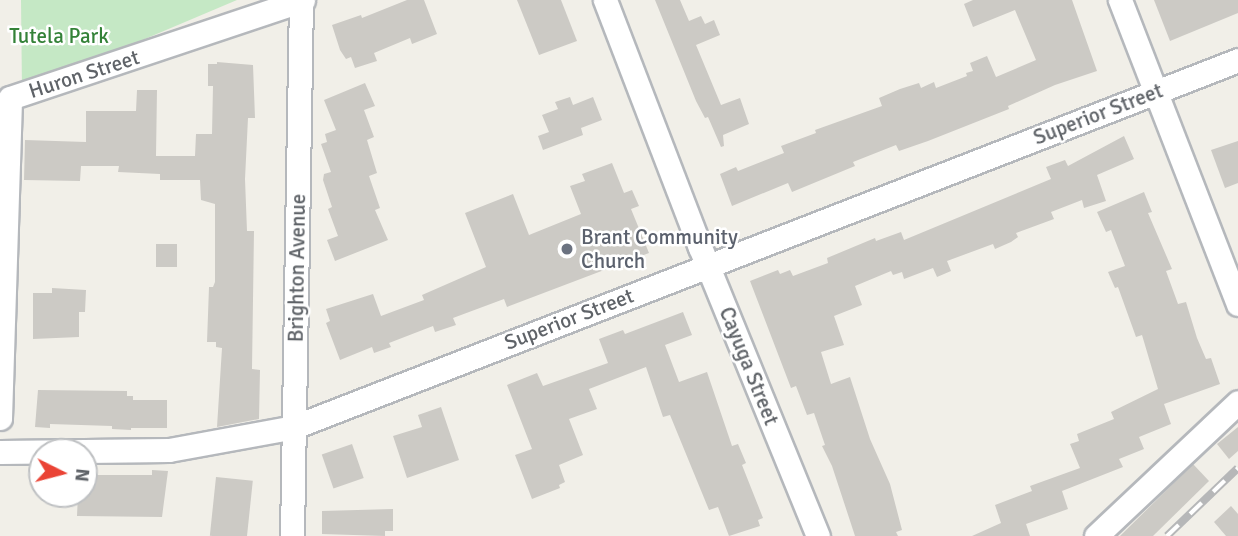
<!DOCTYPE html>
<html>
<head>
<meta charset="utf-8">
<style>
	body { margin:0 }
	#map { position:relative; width:1238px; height:536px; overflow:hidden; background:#f1efe8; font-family:Signika,sans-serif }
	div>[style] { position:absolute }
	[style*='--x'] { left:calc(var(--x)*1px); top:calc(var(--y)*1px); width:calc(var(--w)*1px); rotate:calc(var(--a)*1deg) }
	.green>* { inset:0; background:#c5e8c5 }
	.building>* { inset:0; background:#cccac5; transform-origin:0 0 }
	.roads { filter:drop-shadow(2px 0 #b5b8bc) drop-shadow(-2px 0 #b5b8bc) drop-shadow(0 2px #b5b8bc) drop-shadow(0 -2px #b5b8bc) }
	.street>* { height:23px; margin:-11.5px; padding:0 11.5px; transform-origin:11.5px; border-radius:11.5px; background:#fff }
	.rail>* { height:8px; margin-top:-4px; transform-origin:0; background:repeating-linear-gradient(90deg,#fff 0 16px,#b6b7b8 0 32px); box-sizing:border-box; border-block:2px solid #b6b7b8 }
	.dots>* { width:19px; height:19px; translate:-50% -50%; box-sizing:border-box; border:4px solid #fff; border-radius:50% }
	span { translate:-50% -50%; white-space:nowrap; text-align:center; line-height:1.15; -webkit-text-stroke:5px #fff; paint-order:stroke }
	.park-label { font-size:21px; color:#348238 }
	.street-label { font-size:21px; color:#5f6368 }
	.worship-label { font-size:21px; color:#5b616d }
	.left { translate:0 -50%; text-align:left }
	.north { position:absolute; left:28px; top:438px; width:70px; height:70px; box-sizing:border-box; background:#fff; border:2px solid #bfc1c3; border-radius:50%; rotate:96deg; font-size:19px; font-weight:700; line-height:28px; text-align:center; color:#5f6368 }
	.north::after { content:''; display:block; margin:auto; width:24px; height:32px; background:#ea4335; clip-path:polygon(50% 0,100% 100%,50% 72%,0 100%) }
</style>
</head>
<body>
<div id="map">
	<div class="green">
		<i style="clip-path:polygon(21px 0,237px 0,22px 91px)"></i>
	</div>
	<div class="building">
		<i style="clip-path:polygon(407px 0,424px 0,437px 34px,412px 44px,410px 38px,374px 53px,377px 61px,355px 68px,351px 57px,346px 59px,340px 50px,332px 25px,361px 15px,362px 18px)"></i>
		<i style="clip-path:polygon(517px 0,561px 0,577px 41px,539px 55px)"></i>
		<i style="clip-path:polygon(655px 0,680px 0,689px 21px,701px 16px,705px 24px,714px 20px,720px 35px,696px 45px,721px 105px,740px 98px,749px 124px,723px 135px,724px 146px,721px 147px,708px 117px,705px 118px,696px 101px)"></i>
		<i style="clip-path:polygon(973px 0,1072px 0,1097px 71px,1055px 85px,1008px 106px,1009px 109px,928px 141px,899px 151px,896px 145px,853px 162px,855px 166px,792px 192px,788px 183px,732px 206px,720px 174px,736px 167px,738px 171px,784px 153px,781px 146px,816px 133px,815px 130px,882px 106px,879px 98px,900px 89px,919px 83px,921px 88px,934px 82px,936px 88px,967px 76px,966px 73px,973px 71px,970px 63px,987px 56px,996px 77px,1036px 60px,1015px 10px,973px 27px,964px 4px)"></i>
		<i style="clip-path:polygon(1154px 0,1238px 0,1238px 13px,1170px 41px)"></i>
		<i style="clip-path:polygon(217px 62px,253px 65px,255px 118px,248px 118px,245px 179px,247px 231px,254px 231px,252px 369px,260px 370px,259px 419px,217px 427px,222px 348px,216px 347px,216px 342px,207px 342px,209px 287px,213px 287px,215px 282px,215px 204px,201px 200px,200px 180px,160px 180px,160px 174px,118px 172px,119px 166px,81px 166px,80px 181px,24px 180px,25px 140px,86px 142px,86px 111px,136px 111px,137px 90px,157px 90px,156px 156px,195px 156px,196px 134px,212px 134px,213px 86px,208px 86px,208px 64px,217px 64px)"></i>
		<i style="clip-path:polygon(365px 83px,375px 106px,364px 110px,374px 137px,367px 140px,377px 173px,369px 176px,380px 208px,375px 210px,388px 240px,335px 261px,327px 240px,338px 236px,328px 209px,332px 207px,323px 180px,324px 174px,331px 172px,321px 144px,327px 142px,325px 134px,336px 130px,324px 100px)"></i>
		<i style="clip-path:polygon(570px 97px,573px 105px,593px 97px,602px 120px,581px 128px,583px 135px,543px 150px,538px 136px,549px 132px,542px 115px,558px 109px,555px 102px)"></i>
		<i style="clip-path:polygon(1124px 136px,1134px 159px,1097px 175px,1106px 201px,1084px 208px,1082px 200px,1051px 212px,1054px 219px,1016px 233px,1018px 237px,1011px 242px,995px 249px,993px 244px,947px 261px,951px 271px,937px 277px,933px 268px,904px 279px,902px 272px,893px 275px,891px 271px,855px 286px,862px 305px,834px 316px,844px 345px,821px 352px,831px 384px,850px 377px,870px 439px,890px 484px,902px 530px,896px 532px,898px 536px,855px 536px,832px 466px,822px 446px,825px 445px,814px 413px,807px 415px,796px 386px,791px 388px,750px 281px,778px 270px,780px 274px,790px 270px,793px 276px,828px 263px,827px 258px,875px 238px,876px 241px,901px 232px,904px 240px,1051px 179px,1046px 167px,1065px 160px,1068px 166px)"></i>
		<i style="clip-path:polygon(1238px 141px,1238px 183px,1225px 188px,1211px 150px)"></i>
		<i style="clip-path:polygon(612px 163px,624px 193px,632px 190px,639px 206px,631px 209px,649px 253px,507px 307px,504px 299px,453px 318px,456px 325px,435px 332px,433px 326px,389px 343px,391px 347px,374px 353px,372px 347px,340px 360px,326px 323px,330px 321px,326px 309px,373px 294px,381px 316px,424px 300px,422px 295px,486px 267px,465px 213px,513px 194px,529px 235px,581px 214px,570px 186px,585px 181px,582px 174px)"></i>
		<i style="clip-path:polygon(1144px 192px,1152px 212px,1148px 213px,1172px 269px,1166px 271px,1178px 304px,1186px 302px,1197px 338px,1206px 359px,1211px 358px,1220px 384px,1164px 404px,1171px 424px,1139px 437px,1144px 449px,1119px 459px,1123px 467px,1062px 491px,1068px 509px,1026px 524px,1030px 536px,972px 536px,1001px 523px,995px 505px,1032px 491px,1030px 486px,1080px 468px,1070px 444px,1079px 441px,1077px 434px,1114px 419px,1111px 412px,1158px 389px,1142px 335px,1136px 337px,1118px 287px,1115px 288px,1108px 272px,1125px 266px,1111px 230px,1106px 232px,1097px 212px)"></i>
		<i style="left:156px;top:244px;width:21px;height:23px"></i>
		<i style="clip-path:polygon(52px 288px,86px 290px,85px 312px,79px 312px,79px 337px,33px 339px,33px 293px,52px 293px)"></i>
		<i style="clip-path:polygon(683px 312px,692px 335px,665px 345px,679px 382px,707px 372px,732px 446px,738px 444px,746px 463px,742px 465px,763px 518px,758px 520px,760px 526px,729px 536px,718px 507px,709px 510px,670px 415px,663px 417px,646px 367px,589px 389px,597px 409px,569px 419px,583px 455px,559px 465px,565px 482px,559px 485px,560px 488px,532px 499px,515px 455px,532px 449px,507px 385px,537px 373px,543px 386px,608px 363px,599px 339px,623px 330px,625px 334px)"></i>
		<i style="clip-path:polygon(38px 390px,127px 391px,127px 396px,133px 396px,133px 400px,167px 400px,167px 428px,131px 428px,131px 430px,112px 429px,112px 426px,50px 424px,50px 428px,35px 427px)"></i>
		<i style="clip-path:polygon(441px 407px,459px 460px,407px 478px,393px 436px,422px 427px,418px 415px)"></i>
		<i style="clip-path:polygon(1238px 427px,1238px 451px,1229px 459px,1217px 444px)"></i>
		<i style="left:352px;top:444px;width:36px;height:32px;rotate:71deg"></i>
		<i style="clip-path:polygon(1193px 464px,1209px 481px,1153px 536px,1120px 536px)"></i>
		<i style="clip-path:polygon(152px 470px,168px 471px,162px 517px,77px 516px,78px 494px,84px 494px,84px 475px,152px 475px)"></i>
		<i style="left:216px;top:477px;width:37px;height:59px;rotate:6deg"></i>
		<i style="clip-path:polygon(1231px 506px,1238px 514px,1238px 536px,1226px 536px,1214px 522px)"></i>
		<i style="clip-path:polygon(393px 509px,393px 531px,385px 531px,385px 536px,322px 534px,322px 511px)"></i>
	</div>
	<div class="roads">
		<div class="street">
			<i style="--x:605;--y:0;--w:265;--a:69"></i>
			<i style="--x:700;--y:247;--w:312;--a:67.8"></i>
			<i style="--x:1120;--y:0;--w:326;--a:68.8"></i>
			<i style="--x:0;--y:418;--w:320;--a:-88.2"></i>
			<i style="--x:10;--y:98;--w:309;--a:-18.5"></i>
			<i style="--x:0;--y:452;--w:169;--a:-0.7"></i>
			<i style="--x:169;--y:450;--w:127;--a:-10.4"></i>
			<i style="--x:294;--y:427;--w:1013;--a:-21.24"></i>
			<i style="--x:292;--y:536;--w:535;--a:-89.04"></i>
			<i style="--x:1096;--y:536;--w:195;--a:-43.3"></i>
		</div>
	</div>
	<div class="rail">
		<i style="--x:1167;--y:536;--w:98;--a:-43.8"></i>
	</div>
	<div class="dots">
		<i style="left:567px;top:249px;background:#6b7280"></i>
	</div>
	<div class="park-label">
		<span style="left:59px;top:36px">Tutela Park</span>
	</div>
	<div class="street-label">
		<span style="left:84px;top:74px;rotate:-18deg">Huron Street</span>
		<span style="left:1098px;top:114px;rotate:-21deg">Superior Street</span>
		<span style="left:297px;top:268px;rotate:-89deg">Brighton Avenue</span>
		<span style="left:569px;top:319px;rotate:-21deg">Superior Street</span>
		<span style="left:749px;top:366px;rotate:68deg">Cayuga Street</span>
	</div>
	<div class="worship-label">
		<span class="left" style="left:581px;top:249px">Brant Community<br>Church</span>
	</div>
	<div class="north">N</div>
</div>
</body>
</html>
